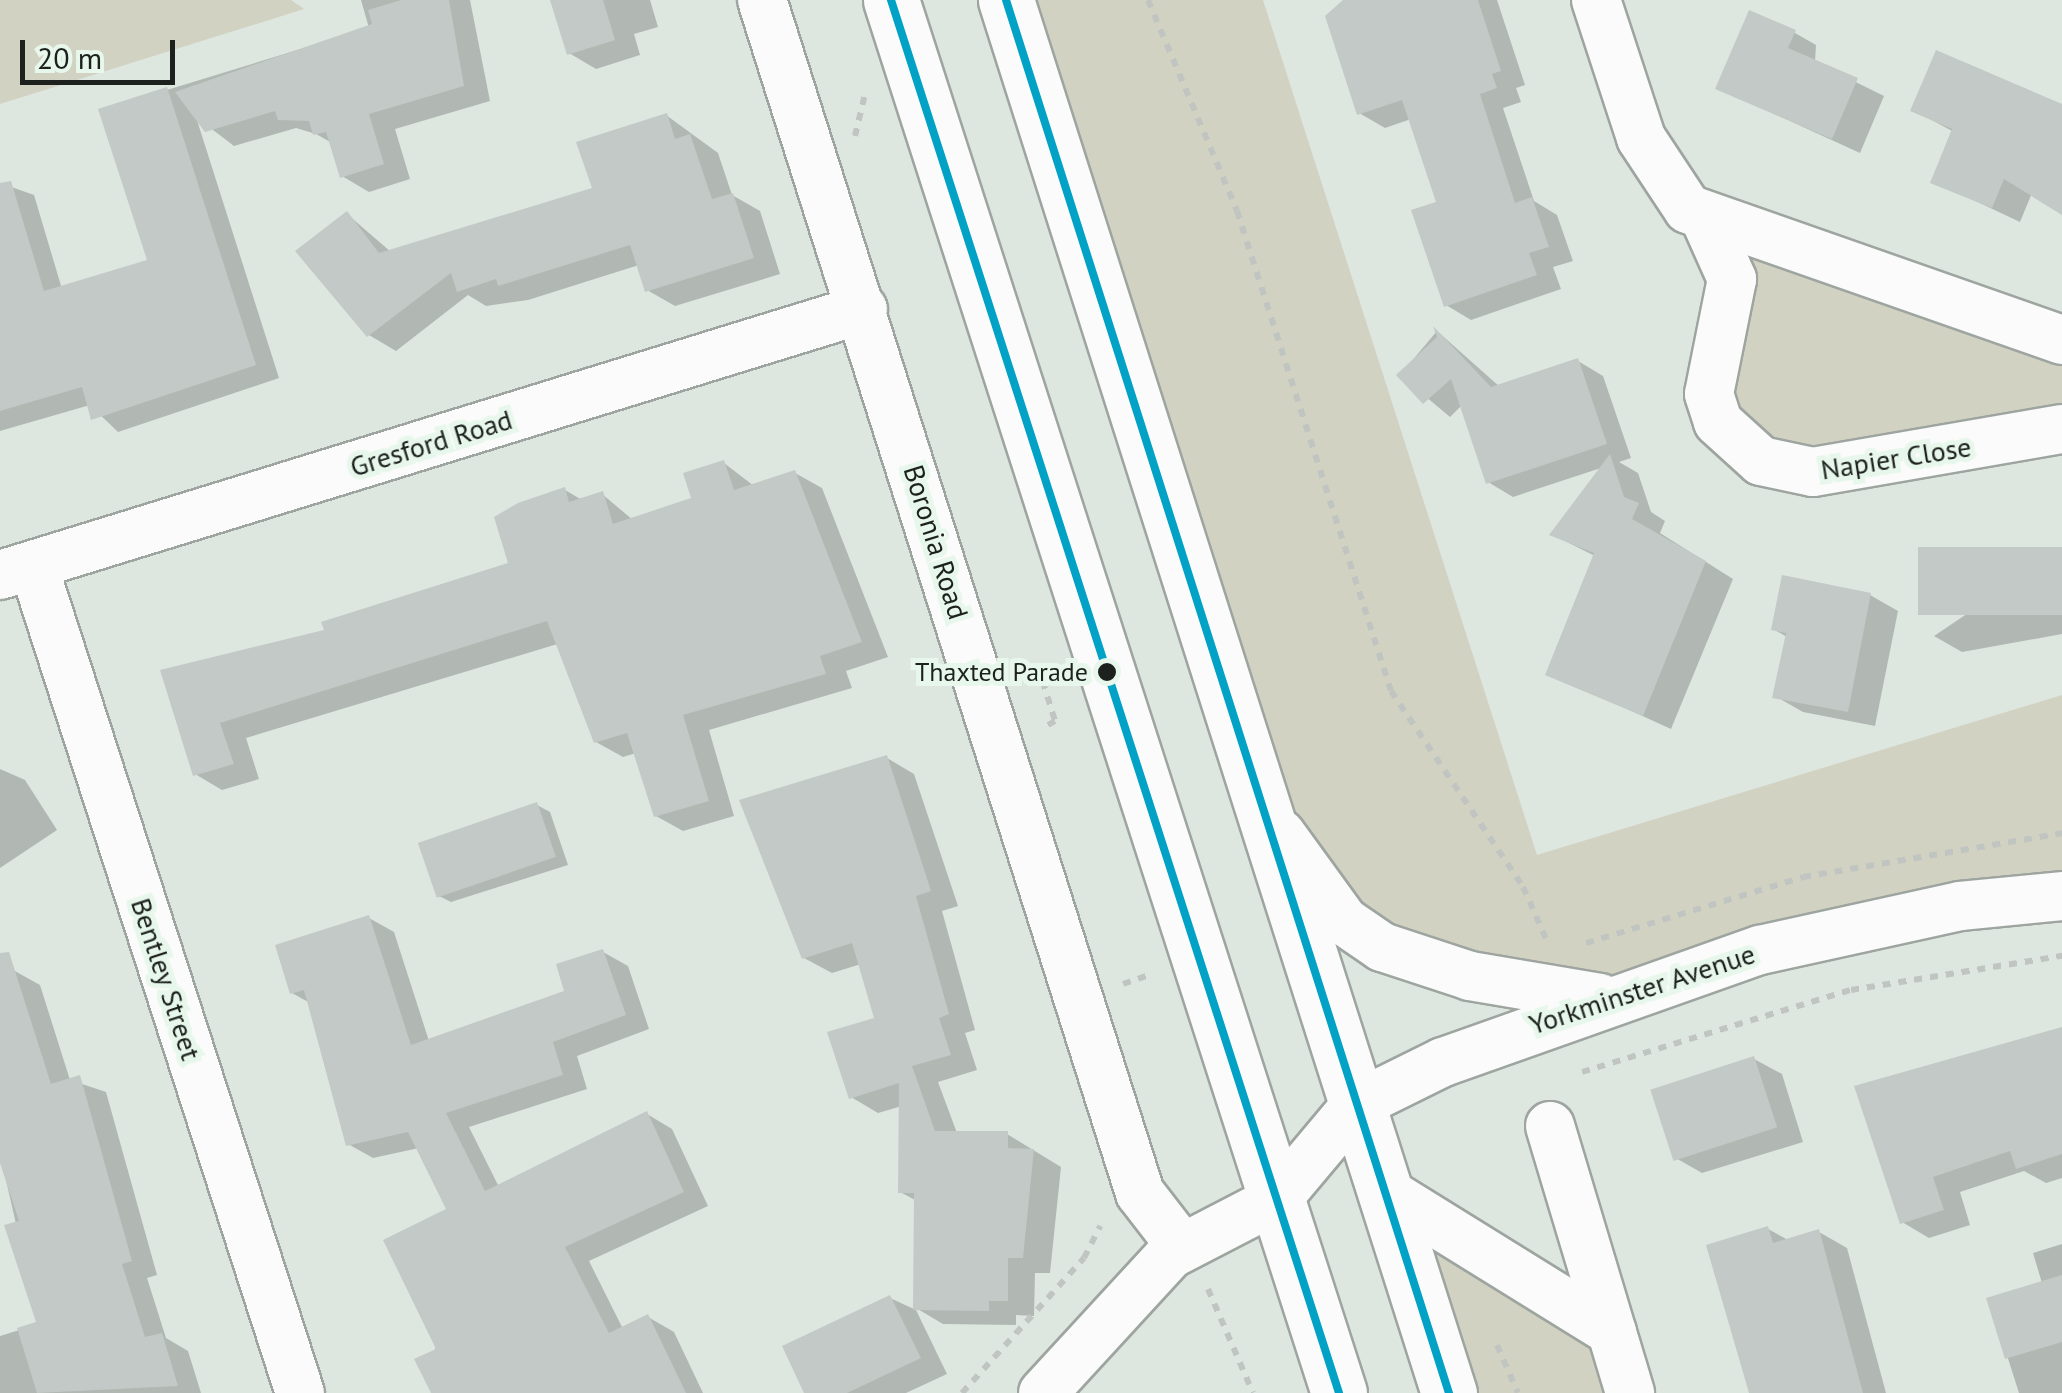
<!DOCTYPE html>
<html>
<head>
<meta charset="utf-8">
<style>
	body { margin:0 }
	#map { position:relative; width:2062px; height:1393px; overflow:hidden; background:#dee6e0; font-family:"PT Sans",sans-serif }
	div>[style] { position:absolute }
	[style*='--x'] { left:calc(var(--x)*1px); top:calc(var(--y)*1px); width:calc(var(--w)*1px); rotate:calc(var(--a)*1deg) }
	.green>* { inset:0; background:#d1d2c1 }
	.shadow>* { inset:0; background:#0003 }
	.building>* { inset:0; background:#c2c9c6; transform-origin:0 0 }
	.path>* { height:6px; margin-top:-3px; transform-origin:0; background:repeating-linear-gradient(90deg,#c1c5c2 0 8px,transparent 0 16px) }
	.roads { filter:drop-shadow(2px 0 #9ea5a0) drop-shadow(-2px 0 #9ea5a0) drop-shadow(0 2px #9ea5a0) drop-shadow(0 -2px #9ea5a0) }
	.minor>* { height:48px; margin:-24px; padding:0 24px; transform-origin:24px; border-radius:24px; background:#fafbfa }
	.primary>* { height:55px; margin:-27.5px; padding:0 27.5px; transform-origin:27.5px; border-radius:27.5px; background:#fafbfa }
	.bus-1>* { height:8px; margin:-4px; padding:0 4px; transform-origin:4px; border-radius:4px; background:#01a2c5 }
	.dots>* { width:28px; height:28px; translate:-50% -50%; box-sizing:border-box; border:5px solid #e8f7eb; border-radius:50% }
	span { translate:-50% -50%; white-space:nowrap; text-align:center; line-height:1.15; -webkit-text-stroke:10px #e8f7eb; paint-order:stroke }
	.bus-label { font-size:26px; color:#1c211d }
	.right { translate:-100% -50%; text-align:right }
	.street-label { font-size:28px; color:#1c211d }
	.scale { position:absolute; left:20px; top:40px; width:155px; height:45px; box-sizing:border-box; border:5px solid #1c211d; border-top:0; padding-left:12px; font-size:30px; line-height:35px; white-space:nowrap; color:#1c211d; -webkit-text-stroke:8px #e8f7eb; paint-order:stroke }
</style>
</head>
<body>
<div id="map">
	<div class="green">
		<i style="clip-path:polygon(0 0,291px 0,304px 9px,0 104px)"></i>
		<i style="clip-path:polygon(1006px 0,1263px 0,1537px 855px,2062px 695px,2062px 896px,1603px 998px,1470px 976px,1321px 894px)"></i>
		<i style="clip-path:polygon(1706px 221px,2062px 340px,2062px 429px,1813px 472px,1736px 445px,1727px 301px)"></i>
		<i style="clip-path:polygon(1385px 1191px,1612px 1332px,1630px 1393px,1449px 1393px)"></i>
	</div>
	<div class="shadow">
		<i style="clip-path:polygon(361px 0,470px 0,490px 101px,395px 129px,410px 179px,369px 192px,342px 176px,332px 143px,316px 134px,296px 128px,234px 146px,196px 117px,279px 378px,118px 432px,90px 405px,0 431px,0 183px,34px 195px,62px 289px,151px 262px,167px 90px,369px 28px)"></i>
		<i style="clip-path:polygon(552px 0,650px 0,658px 27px,634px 34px,640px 55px,596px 69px,569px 53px)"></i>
		<i style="clip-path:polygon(1347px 0,1497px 0,1525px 85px,1516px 88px,1521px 102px,1503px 108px,1534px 201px,1557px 215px,1573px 261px,1553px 267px,1561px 289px,1471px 320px,1446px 305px,1439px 204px,1411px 119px,1385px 128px,1359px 113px)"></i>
		<i style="clip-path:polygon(1788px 29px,1816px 45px,1815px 62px,1884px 96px,1860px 153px,1718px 88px)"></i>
		<i style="clip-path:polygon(2062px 106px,2062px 212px,2032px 193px,2020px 222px,1933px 181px,1954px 132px,1913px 110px)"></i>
		<i style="clip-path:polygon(666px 115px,718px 153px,732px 195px,760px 211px,780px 274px,675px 306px,647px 290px,639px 265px,528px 300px,486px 306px,468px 295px,396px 351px,369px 335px,347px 214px,391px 252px,595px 189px)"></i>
		<i style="clip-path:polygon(1437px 331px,1500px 387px,1578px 361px,1603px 376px,1631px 458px,1619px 462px,1638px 473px,1651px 512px,1665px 521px,1660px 533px,1733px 579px,1671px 729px,1548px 673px,1595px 556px,1553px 535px,1604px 467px,1513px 497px,1488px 482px,1462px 405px,1450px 417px,1400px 375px)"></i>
		<i style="clip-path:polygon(724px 463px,754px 486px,795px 473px,822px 488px,888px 657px,846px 671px,852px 688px,709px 730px,734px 816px,683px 831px,656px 816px,636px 753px,623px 757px,596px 742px,564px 642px,246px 738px,259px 779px,222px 790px,195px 774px,163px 672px,327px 632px,511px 564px,565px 490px,582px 500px,602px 494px,633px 520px,695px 500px)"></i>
		<i style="clip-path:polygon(2062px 550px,2062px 634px,1962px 652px,1934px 636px)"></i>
		<i style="clip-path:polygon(1870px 595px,1898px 611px,1875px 726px,1803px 712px,1775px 696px,1787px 637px,1773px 629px)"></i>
		<i style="clip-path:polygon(887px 758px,914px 774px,958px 906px,942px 911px,975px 1030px,965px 1033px,977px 1070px,938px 1082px,957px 1133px,1007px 1134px,1061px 1167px,1050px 1273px,1035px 1273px,1034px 1316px,1016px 1315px,1016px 1325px,943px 1324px,916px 1308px,917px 1201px,900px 1192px,902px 1106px,878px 1113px,851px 1097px,877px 1020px,861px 964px,832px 973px,804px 958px)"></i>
		<i style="clip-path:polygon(0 769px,25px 780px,57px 830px,0 868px)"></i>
		<i style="clip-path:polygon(537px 805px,550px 812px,568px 865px,451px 902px,437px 895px)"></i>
		<i style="clip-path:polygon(369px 918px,394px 932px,429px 1041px,567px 993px,603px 952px,628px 966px,649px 1029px,577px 1056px,587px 1089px,469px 1127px,499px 1187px,647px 1114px,672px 1129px,708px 1206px,589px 1261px,623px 1329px,648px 1317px,674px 1332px,703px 1393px,431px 1393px,449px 1210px,419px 1148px,373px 1158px,348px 1144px,310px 1003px,292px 993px)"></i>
		<i style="clip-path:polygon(13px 970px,40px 985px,70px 1080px,106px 1092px,157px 1275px,147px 1278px,166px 1338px,188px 1351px,201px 1393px,0 1393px,0 1336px,39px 1324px,0 1154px,0 974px)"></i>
		<i style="clip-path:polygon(2062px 1029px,2062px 1178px,2046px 1183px,2024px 1171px,1960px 1192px,1970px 1225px,1929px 1238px,1902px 1222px,1857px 1087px)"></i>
		<i style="clip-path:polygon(1754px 1059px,1782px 1074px,1803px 1142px,1702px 1173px,1674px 1157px)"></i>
		<i style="clip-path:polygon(1768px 1229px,1790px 1241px,1819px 1232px,1847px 1248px,1886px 1393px,1754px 1393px)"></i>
		<i style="clip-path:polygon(2062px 1244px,2062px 1393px,2019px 1393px,1989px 1299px,2042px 1283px,2033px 1253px)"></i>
		<i style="clip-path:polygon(890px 1298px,916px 1310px,947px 1374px,906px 1393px,807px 1393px)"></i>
	</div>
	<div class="building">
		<i style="clip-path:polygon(401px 0,449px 0,464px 86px,369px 114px,384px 164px,340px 178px,326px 132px,313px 135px,309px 121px,278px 120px,275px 111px,205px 132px,175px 92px,372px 24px,368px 10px)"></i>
		<i style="clip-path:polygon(550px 0,603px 0,615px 40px,567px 55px)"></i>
		<i style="clip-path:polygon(1343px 0,1478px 0,1501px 71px,1492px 74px,1497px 88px,1480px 94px,1515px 203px,1532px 197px,1549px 247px,1529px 253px,1537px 275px,1444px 307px,1411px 210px,1436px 202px,1402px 100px,1357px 115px,1325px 16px)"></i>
		<i style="clip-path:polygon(1749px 10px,1796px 30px,1788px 48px,1858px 78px,1832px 139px,1715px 89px)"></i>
		<i style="clip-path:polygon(1936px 50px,2062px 104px,2062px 215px,2004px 179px,1992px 208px,1930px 183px,1952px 129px,1910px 111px)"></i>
		<i style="clip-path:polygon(167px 87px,256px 365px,91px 420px,82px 387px,0 411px,0 183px,11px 181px,44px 291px,147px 260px,98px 109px)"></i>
		<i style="clip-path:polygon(667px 113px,675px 139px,690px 134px,712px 199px,733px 193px,754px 258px,645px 292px,630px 245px,498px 286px,496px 279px,457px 292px,451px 273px,367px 337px,295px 251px,347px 211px,379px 253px,592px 188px,576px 142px)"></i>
		<i style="clip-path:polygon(1433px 326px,1491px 387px,1578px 358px,1607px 444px,1486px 484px,1451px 379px,1423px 404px,1396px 375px,1437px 337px)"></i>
		<i style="clip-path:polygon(1610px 454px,1624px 497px,1639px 503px,1632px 519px,1706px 561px,1643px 716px,1545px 675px,1594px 553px,1549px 535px)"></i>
		<i style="clip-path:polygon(724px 460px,734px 490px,795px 470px,862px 642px,820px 656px,826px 674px,683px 715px,709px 801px,654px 817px,627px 733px,594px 743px,547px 621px,220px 723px,234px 764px,193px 776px,160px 670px,324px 630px,321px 622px,508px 563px,494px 517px,518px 503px,565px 487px,569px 502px,603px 491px,613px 524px,691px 498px,683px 473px)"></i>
		<i style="left:2062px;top:547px;width:68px;height:144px;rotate:90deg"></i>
		<i style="clip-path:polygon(1782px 575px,1871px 593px,1848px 712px,1772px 698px,1786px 633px,1771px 630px)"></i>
		<i style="clip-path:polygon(887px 755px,931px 891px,916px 896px,949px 1014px,939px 1018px,951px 1055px,912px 1066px,935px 1131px,1008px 1131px,1008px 1148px,1034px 1149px,1023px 1258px,1008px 1258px,1008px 1301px,989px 1301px,989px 1311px,913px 1310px,914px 1193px,898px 1193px,899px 1083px,849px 1099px,827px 1032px,874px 1018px,852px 943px,802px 959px,739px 800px)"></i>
		<i style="left:537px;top:802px;width:58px;height:126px;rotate:71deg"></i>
		<i style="clip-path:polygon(369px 915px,411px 1045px,564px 991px,556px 964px,603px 949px,626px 1015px,553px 1042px,563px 1075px,446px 1113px,485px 1191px,647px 1111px,684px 1192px,565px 1247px,609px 1333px,648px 1314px,686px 1393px,431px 1393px,414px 1359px,436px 1349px,383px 1240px,446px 1209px,408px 1132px,346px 1146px,304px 990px,290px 994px,275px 945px)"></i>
		<i style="clip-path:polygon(9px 952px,51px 1084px,80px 1075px,132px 1261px,122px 1264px,145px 1337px,162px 1333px,178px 1386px,37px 1393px,17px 1328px,36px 1322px,4px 1225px,19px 1221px,0 1163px,0 953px)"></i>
		<i style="clip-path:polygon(2062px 1027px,2062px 1154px,2016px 1169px,2010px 1151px,1933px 1177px,1944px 1210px,1900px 1224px,1854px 1086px)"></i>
		<i style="left:1754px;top:1056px;width:75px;height:109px;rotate:72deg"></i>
		<i style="clip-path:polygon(1768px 1226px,1773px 1243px,1819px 1229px,1863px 1393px,1749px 1393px,1706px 1245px)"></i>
		<i style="clip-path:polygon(2062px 1275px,2062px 1342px,2005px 1359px,1986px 1298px)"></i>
		<i style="clip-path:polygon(890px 1295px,921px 1358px,847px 1393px,804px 1393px,782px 1346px)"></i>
	</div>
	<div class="path">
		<i style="--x:1148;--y:0;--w:229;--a:67.1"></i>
		<i style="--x:1237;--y:211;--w:504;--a:72.21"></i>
		<i style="--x:1391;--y:691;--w:236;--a:56"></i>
		<i style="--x:1523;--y:887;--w:59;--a:66"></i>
		<i style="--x:855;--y:136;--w:43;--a:-76.6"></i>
		<i style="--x:1038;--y:666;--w:58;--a:72.8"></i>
		<i style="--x:1055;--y:721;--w:14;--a:150"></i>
		<i style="--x:1586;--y:943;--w:227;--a:-16.9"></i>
		<i style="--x:1803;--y:877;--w:263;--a:-9.6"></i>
		<i style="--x:1123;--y:984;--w:28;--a:-19"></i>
		<i style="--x:1582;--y:1072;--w:281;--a:-17"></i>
		<i style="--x:1851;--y:990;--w:214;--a:-9.2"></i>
		<i style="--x:1208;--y:1289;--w:113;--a:66.6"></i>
		<i style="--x:1497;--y:1345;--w:52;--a:66.4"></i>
		<i style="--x:962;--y:1393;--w:182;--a:-47.9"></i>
		<i style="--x:1084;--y:1258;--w:36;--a:-63"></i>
	</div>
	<div class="roads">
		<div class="minor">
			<i style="--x:762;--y:0;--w:1251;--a:72.42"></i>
			<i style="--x:1140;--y:1193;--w:67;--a:52.3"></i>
			<i style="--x:1596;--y:0;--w:145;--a:71.9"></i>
			<i style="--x:1641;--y:138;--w:85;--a:56.5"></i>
			<i style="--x:1688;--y:209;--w:396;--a:19.3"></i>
			<i style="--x:1706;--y:221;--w:64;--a:65.9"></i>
			<i style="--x:1732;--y:279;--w:117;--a:101.3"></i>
			<i style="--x:1709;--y:394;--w:29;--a:72"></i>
			<i style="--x:1718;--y:422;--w:58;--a:42.2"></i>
			<i style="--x:1761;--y:461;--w:53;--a:11.9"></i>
			<i style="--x:1813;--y:472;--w:253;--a:-9.8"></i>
			<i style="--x:33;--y:565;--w:870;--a:72.13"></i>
			<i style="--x:0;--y:575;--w:903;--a:-17.13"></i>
			<i style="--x:1281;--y:834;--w:107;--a:54.1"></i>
			<i style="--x:1344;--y:921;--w:46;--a:34.4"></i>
			<i style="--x:1382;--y:947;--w:93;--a:18.2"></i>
			<i style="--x:1470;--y:976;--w:132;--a:9.6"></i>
			<i style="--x:1550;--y:1126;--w:279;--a:73.3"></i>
			<i style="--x:1385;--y:1191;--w:267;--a:31.8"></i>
			<i style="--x:1043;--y:1393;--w:189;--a:-47.4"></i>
			<i style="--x:1171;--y:1254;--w:119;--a:-27.4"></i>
			<i style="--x:1277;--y:1199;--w:123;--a:-50"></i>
			<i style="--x:1356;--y:1105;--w:97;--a:-26.3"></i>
			<i style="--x:1443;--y:1062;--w:336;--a:-19.5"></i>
			<i style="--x:1760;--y:950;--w:205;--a:-12.4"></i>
			<i style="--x:1960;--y:906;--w:102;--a:-5.6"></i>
		</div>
		<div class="primary">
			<i style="--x:891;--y:0;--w:1463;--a:72.17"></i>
			<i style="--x:1006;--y:0;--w:1462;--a:72.36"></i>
		</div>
	</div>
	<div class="bus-1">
		<i style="--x:891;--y:0;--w:1463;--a:72.17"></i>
		<i style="--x:1006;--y:0;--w:1462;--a:72.36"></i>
	</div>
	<div class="dots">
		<i style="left:1107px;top:672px;background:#1c211d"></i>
	</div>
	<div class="bus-label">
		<span class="right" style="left:1088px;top:672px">Thaxted Parade</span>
	</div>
	<div class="street-label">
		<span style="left:431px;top:443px;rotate:-17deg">Gresford Road</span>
		<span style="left:1896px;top:458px;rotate:-9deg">Napier Close</span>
		<span style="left:936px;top:542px;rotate:73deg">Boronia Road</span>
		<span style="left:166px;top:979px;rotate:72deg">Bentley Street</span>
		<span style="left:1642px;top:989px;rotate:-18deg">Yorkminster Avenue</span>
	</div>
	<div class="scale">20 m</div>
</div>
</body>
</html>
